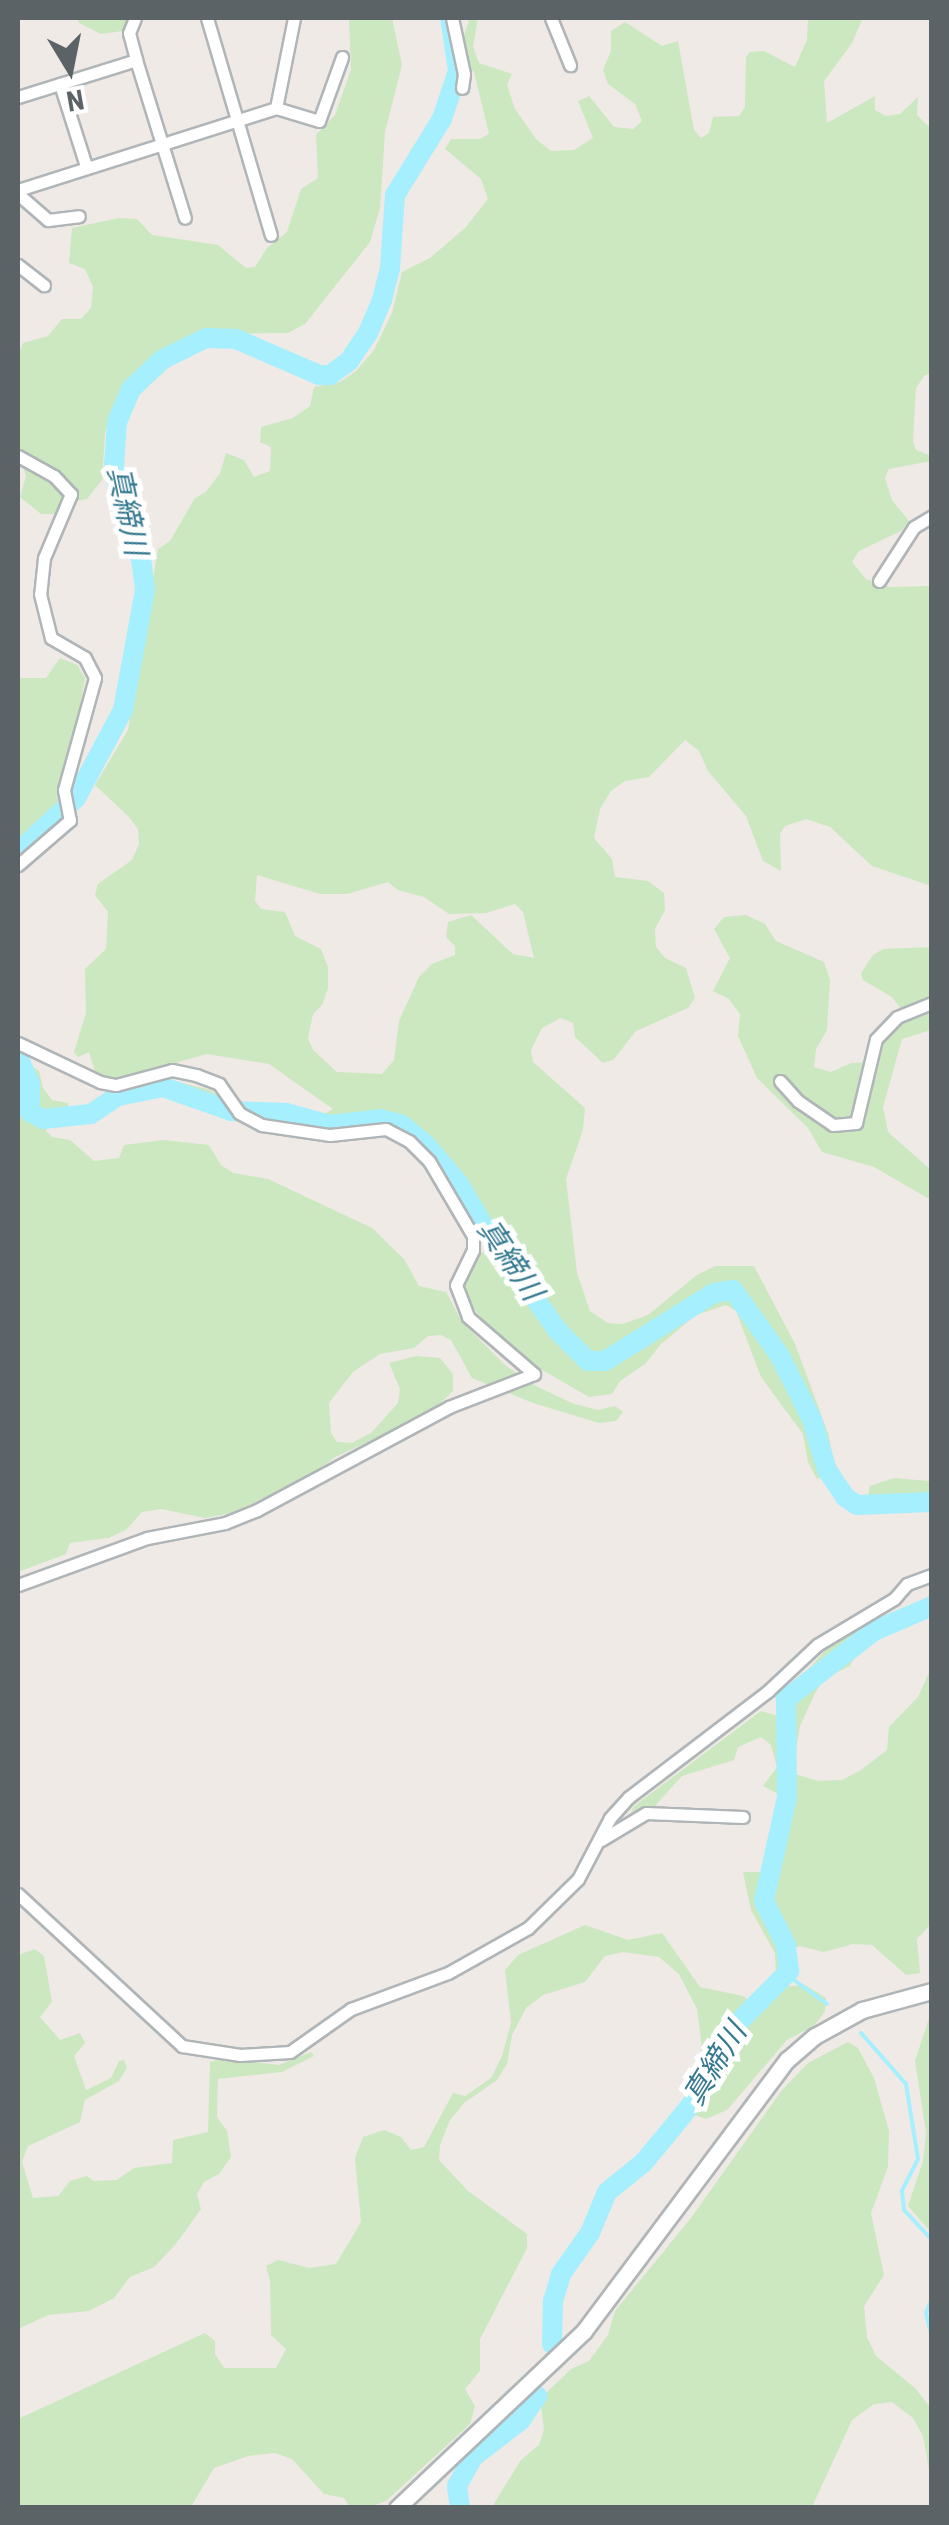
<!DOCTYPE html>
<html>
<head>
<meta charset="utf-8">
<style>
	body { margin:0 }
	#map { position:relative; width:949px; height:2525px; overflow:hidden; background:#efeae5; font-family:"Roboto Condensed","Noto Sans JP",sans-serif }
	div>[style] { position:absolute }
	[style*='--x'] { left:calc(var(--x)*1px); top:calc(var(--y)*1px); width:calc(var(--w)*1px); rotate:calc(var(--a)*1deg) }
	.green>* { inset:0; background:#cbe8c0 }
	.water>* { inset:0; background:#a5efff }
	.stream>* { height:4px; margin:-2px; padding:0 2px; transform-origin:2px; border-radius:2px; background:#a5efff }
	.river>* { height:20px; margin:-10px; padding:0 10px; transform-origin:10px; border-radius:10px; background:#a5efff }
	.roads { filter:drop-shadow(2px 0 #b0b5b8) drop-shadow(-2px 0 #b0b5b8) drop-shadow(0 2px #b0b5b8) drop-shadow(0 -2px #b0b5b8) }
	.street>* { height:11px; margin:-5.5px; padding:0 5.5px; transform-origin:5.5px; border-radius:5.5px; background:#fff }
	.secondary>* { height:15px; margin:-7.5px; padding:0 7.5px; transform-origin:7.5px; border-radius:7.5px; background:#fff }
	span { translate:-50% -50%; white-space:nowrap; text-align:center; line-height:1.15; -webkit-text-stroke:10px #fff; paint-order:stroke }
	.water-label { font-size:30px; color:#347990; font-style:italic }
	.frame { position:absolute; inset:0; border:20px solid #5c6366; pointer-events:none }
	.north { position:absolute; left:20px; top:20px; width:100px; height:100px; -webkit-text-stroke:8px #fff; paint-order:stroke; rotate:170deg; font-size:28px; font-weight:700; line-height:40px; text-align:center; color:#5c6366 }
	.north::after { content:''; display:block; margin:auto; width:35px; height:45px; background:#5c6366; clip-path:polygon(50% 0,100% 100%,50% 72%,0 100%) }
</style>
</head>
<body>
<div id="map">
	<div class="green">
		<i style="clip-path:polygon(77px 18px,128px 18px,123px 31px,101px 34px,79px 23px)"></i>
		<i style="clip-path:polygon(349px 18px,392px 18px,402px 65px,385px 132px,380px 208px,370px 242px,305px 324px,288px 333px,193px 334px,161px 353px,132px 378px,113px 406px,105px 433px,102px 480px,87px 499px,59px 504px,55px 514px,41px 514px,20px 497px,26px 476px,18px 451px,18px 355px,23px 343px,48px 336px,62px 319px,81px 319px,91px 308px,93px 287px,85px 269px,69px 263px,72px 228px,119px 218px,137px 219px,152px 235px,218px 245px,246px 268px,255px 267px,267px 248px,287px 232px,301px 189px,318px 178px,316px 135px,335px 115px,351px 69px)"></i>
		<i style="clip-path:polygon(evenodd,470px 18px,478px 18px,473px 47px,479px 63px,512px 74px,507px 85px,515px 109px,536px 139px,551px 151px,574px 150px,593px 138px,578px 101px,589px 96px,614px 127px,633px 129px,642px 121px,635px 104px,608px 84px,603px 70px,611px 51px,611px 31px,625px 22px,662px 46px,678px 41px,694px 130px,701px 138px,709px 133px,713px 117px,739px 116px,745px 107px,746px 57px,750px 52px,764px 51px,795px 67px,807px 40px,808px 18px,863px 18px,852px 43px,824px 81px,827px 123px,875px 96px,875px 110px,886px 116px,900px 114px,918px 97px,917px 115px,931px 129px,931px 374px,925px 375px,916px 388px,913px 441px,916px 450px,931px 456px,931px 461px,889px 469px,885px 478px,892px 500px,909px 521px,901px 531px,859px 551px,852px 562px,866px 579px,889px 587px,931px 586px,931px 886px,872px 866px,830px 827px,806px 819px,785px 826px,780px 834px,781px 871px,763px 861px,746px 816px,708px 771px,699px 751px,685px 740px,649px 777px,625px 781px,611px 791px,600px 809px,594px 838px,612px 859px,615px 877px,648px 881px,664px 893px,665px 910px,655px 929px,656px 947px,665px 958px,686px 968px,695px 998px,688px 1008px,636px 1031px,613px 1060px,603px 1063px,575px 1037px,573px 1023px,561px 1018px,542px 1028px,531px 1050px,533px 1062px,585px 1108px,583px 1130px,566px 1179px,577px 1273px,590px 1311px,608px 1323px,623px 1324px,648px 1315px,697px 1275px,715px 1266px,754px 1266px,795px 1344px,828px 1433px,835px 1467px,817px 1479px,808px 1462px,803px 1434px,761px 1377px,736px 1311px,726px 1305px,696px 1315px,661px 1344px,645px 1364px,620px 1381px,612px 1394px,589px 1397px,537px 1367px,481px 1318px,467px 1299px,463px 1285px,474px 1260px,487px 1248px,484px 1235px,430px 1142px,399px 1117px,356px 1114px,325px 1130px,246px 1116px,241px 1103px,321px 1116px,333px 1109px,269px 1064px,207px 1054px,164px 1066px,161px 1078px,211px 1090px,225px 1104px,222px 1112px,200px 1109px,168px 1096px,112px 1093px,96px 1075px,89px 1052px,78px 1057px,74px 1052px,86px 1013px,85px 969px,106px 949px,108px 912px,95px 895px,98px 884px,132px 860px,139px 844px,138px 829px,129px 817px,95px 785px,128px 730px,158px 549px,170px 541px,195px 498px,206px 492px,220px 473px,226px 453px,244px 460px,254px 477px,270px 471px,271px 447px,260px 442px,261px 427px,293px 418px,310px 406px,314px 387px,340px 382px,356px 371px,374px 350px,392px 313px,402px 272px,430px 258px,465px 228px,488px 199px,481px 179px,445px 149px,451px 139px,479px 139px,489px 134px,474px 72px,463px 62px,460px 46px,470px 18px,257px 875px,320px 894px,347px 894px,388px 882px,398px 890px,424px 897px,449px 914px,486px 913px,515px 904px,523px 912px,534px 958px,513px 954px,471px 915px,448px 922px,446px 937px,455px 946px,455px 955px,432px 964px,419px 977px,399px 1021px,394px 1060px,382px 1074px,337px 1072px,313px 1050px,308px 1038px,313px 1014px,322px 1005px,328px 988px,328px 967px,321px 949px,295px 936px,285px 912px,261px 909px,255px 901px,257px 875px)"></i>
		<i style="clip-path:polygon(60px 658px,77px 665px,85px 678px,77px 724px,57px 793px,59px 808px,18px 842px,18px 678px,46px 678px)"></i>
		<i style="clip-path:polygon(746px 915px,765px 924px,776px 941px,824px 962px,830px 980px,827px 1030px,816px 1049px,814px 1067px,831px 1072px,851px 1063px,871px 1062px,882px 1035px,901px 1009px,892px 997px,863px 980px,861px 973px,873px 955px,883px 949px,931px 947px,931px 1030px,902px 1039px,883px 1107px,888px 1132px,931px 1170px,931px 1200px,874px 1167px,822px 1152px,808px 1128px,757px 1078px,738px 1036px,740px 1014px,729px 999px,713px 991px,730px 958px,714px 929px,724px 917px)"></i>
		<i style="clip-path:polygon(18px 1057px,39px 1071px,43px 1088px,52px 1100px,68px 1103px,68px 1112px,52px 1116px,46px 1131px,52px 1137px,70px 1140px,94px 1161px,119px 1158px,124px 1145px,164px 1140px,209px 1145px,221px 1165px,233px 1173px,268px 1179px,372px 1228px,404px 1259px,419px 1286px,446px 1292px,462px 1322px,506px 1366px,534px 1385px,574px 1404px,598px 1410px,615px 1406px,623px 1412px,616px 1421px,599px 1423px,533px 1403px,472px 1378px,451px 1340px,441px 1335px,428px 1336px,414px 1348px,380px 1354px,353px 1372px,329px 1403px,331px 1433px,337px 1442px,352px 1443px,371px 1433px,398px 1403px,400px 1389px,389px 1363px,416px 1356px,440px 1358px,453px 1374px,453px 1391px,429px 1414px,335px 1457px,308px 1477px,232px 1513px,205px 1518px,161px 1509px,142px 1512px,126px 1530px,108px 1538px,70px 1543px,66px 1554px,18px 1572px)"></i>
		<i style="clip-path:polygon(894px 1478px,929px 1481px,931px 1505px,867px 1501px,870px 1486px)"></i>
		<i style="clip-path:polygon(879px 1619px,882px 1630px,857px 1653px,850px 1666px,825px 1678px,815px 1693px,800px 1726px,792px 1773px,818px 1781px,842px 1780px,861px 1770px,887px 1750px,889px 1727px,918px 1697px,931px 1668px,932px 1923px,917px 1939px,920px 1973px,906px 1975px,872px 1945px,853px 1944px,824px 1952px,800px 1946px,788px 1951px,786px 1965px,776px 1978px,775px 1953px,751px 1910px,743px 1872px,762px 1872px,778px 1842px,784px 1797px,763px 1786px,777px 1767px,771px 1745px,761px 1737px,738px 1747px,734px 1760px,682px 1776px,654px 1807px,631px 1814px,633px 1807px,761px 1711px,777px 1716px,783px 1699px,827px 1648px,869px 1620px)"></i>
		<i style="clip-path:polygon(585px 1925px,628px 1940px,662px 1933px,700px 1987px,743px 1996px,756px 2007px,779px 1987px,805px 1985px,826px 1998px,825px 2011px,814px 2026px,787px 2040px,727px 2110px,706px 2119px,690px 2113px,702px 2048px,697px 2009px,679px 1974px,659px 1957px,623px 1952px,605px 1956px,585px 1982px,543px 1995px,526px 2008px,512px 2035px,507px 2064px,497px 2080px,464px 2103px,450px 2120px,440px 2145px,439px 2160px,468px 2191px,527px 2234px,527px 2248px,480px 2339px,480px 2371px,465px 2389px,475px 2406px,470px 2424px,386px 2501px,370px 2507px,350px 2507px,344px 2498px,324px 2494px,292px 2459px,275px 2453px,248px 2456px,214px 2468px,191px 2507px,18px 2507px,18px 2419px,205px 2333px,215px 2341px,215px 2354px,224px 2368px,276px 2368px,286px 2349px,271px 2335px,270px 2281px,266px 2266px,278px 2260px,309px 2268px,336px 2264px,361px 2222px,355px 2158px,363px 2137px,384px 2130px,401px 2137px,411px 2150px,424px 2147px,453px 2093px,465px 2096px,491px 2078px,502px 2056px,511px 2023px,505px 1970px,518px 1955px)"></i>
		<i style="clip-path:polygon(35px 1949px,44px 1956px,52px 2002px,40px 2017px,60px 2040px,80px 2033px,85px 2043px,74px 2056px,86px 2090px,111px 2078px,119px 2061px,124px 2060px,127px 2068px,119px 2081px,85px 2100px,80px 2122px,28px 2146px,22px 2162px,33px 2198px,58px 2196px,70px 2181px,87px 2176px,94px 2181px,117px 2180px,134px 2168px,172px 2163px,173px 2140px,208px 2132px,210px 2062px,223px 2058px,279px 2065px,311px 2052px,314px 2056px,282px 2072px,218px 2079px,217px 2117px,227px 2131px,231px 2157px,219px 2174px,204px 2182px,197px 2194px,201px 2209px,175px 2245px,154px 2267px,130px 2277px,114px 2298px,89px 2311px,48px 2315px,18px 2329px,18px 1955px)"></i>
		<i style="clip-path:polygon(931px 2012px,930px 2055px,931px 2232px,908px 2206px,923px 2161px,926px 2133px,915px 2061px)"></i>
		<i style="clip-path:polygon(848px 2042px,858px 2048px,874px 2078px,889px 2131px,888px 2167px,871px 2213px,884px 2275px,864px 2306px,867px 2337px,876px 2356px,915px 2388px,930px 2407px,931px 2481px,923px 2436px,913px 2418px,892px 2402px,874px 2404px,852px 2420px,812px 2507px,492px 2507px,521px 2460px,539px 2445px,544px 2430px,541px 2406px,548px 2391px,571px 2369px,589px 2361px,608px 2335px,615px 2311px,691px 2218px,782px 2090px,808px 2063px)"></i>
	</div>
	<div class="water">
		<i style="clip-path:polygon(440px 18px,449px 18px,458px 57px,460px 85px,452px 97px)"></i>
	</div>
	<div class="stream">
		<i style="--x:787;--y:1975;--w:49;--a:35.9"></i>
		<i style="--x:861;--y:2033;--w:68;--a:48.6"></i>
		<i style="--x:906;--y:2084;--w:76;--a:80.9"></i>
		<i style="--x:918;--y:2159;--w:36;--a:117"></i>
		<i style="--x:902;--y:2191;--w:19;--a:84"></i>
		<i style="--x:904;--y:2210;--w:41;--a:47"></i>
		<i style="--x:932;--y:2298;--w:16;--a:112"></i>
		<i style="--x:926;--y:2313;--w:27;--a:77"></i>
	</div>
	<div class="river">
		<i style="--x:18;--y:852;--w:79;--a:-43"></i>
		<i style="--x:76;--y:798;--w:100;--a:-61.9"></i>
		<i style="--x:123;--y:710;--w:122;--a:-79.6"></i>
		<i style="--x:145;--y:590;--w:31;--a:-97"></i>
		<i style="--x:141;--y:559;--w:47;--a:-113.8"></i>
		<i style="--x:122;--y:516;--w:52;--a:-98.9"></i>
		<i style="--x:114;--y:465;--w:43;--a:-86"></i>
		<i style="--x:117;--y:422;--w:36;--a:-67"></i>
		<i style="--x:131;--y:389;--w:44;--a:-43.2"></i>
		<i style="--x:163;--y:359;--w:48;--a:-26"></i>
		<i style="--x:206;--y:338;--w:30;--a:2"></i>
		<i style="--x:236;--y:339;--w:90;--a:23.4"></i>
		<i style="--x:319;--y:375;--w:11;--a:0"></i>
		<i style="--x:330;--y:375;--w:24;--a:-36"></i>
		<i style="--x:349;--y:361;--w:34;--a:-56"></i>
		<i style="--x:368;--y:333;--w:36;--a:-67"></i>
		<i style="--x:382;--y:300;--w:33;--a:-76"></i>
		<i style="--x:390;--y:268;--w:73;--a:-86.1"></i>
		<i style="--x:395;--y:195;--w:89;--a:-58.3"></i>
		<i style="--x:442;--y:119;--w:47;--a:-71.6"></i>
		<i style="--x:18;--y:1057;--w:30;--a:66"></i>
		<i style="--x:30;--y:1084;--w:28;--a:90"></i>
		<i style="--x:30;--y:1112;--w:15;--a:28"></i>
		<i style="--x:43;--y:1119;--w:48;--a:-5.9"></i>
		<i style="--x:91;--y:1114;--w:32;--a:-34"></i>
		<i style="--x:118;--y:1096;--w:46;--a:-11.3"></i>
		<i style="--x:163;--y:1087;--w:72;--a:19.4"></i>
		<i style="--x:231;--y:1111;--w:55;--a:2.1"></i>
		<i style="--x:286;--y:1113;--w:46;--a:15.3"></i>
		<i style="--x:330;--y:1125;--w:50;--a:-6.8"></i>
		<i style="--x:380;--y:1119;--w:23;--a:15"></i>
		<i style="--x:402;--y:1125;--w:30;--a:40"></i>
		<i style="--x:425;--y:1144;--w:52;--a:49.6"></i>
		<i style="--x:459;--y:1184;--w:53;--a:59.6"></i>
		<i style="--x:486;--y:1230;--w:124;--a:54.5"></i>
		<i style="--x:558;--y:1331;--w:42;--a:45"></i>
		<i style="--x:588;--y:1361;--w:17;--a:0"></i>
		<i style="--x:605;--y:1361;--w:128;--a:-32"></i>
		<i style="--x:714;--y:1293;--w:19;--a:-9"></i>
		<i style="--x:733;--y:1290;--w:81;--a:54.5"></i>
		<i style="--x:780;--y:1356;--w:72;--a:63.4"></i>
		<i style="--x:812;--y:1420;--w:52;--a:73.3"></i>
		<i style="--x:827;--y:1470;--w:32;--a:56"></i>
		<i style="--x:845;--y:1497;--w:14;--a:34"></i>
		<i style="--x:857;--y:1505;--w:75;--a:-2.3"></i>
		<i style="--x:552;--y:2344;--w:43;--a:-88.7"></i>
		<i style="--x:553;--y:2301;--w:28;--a:-73"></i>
		<i style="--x:561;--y:2274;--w:50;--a:-54.7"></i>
		<i style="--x:590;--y:2233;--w:44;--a:-67.5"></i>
		<i style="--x:607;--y:2192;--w:46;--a:-38.9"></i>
		<i style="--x:643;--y:2163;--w:39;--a:-50"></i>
		<i style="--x:668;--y:2133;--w:41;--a:-50.9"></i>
		<i style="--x:694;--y:2101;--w:77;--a:-63.1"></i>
		<i style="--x:729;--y:2032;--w:86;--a:-45.5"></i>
		<i style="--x:789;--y:1971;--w:26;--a:-97"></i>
		<i style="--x:786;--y:1945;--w:49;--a:-116.6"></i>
		<i style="--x:764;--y:1901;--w:107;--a:-77.5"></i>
		<i style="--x:787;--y:1797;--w:98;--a:-90.6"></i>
		<i style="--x:786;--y:1699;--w:111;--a:-37.7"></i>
		<i style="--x:874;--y:1631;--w:63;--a:-23.3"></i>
		<i style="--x:460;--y:2508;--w:22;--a:-98"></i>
		<i style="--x:457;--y:2486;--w:33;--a:-61"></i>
		<i style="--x:473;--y:2457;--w:61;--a:-37.6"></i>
		<i style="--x:521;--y:2420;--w:29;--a:-56"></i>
	</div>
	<div class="roads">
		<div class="street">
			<i style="--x:135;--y:18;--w:16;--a:112"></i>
			<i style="--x:129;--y:33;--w:28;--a:75"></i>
			<i style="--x:136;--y:60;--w:165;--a:72.8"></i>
			<i style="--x:207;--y:18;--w:226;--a:73.6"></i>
			<i style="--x:452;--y:18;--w:57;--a:77.9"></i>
			<i style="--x:464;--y:74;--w:14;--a:98"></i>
			<i style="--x:551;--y:18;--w:51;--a:68"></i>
			<i style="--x:60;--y:84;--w:86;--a:72.4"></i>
			<i style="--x:18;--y:97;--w:124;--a:-17.4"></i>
			<i style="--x:276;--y:108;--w:45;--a:16.8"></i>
			<i style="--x:319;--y:121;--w:68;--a:-70.2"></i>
			<i style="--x:18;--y:190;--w:271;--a:-17.6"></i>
			<i style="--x:276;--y:108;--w:92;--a:-78.7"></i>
			<i style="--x:18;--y:194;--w:40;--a:41"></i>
			<i style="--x:48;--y:220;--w:31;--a:-7"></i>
			<i style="--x:18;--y:265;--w:33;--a:38"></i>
			<i style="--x:18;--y:456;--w:41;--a:29.1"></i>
			<i style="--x:54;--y:476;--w:25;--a:47"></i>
			<i style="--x:71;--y:494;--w:69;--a:112.9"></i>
			<i style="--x:44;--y:558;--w:36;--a:96"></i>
			<i style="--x:40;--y:594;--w:45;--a:76"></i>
			<i style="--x:51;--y:638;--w:39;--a:30"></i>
			<i style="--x:85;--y:658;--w:22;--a:63"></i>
			<i style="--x:95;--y:678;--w:116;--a:105.5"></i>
			<i style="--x:64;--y:790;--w:31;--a:79"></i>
			<i style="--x:70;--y:820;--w:69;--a:139.1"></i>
			<i style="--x:879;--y:581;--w:64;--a:-57.1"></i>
			<i style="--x:914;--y:527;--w:21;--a:-31"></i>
			<i style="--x:18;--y:1043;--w:91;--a:25.4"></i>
			<i style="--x:100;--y:1082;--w:16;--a:11"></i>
			<i style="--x:116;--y:1085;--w:58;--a:-15"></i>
			<i style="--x:172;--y:1070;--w:25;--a:12"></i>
			<i style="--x:196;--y:1075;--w:25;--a:21"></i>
			<i style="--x:219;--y:1084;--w:35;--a:55"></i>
			<i style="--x:239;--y:1113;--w:26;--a:28"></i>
			<i style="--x:262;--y:1125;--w:69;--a:8.4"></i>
			<i style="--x:330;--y:1135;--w:56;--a:-6.1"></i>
			<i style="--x:386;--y:1129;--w:26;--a:28"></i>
			<i style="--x:409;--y:1141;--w:28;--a:45"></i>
			<i style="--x:429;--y:1161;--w:87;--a:59.6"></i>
			<i style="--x:473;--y:1236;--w:14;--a:90"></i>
			<i style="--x:473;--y:1250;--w:39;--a:116"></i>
			<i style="--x:456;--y:1285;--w:34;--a:69"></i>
			<i style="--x:468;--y:1317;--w:87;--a:40.8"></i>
			<i style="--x:780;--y:1081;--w:27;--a:48"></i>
			<i style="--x:798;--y:1101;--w:42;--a:34.4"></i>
			<i style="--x:833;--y:1125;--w:23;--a:-5"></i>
			<i style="--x:856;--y:1123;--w:86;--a:-76.6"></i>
			<i style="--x:876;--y:1039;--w:30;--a:-46"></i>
			<i style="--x:897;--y:1017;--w:38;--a:-22"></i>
			<i style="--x:18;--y:1585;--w:137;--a:-20"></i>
			<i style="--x:147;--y:1538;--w:79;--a:-10.9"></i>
			<i style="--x:225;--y:1523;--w:35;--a:-22"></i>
			<i style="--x:257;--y:1510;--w:218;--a:-28.2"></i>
			<i style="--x:449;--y:1407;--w:91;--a:-21.2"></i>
			<i style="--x:601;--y:1840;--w:52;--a:-31"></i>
			<i style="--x:646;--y:1813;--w:97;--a:2.4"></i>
			<i style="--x:18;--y:1894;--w:224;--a:42.8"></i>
			<i style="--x:182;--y:2046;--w:59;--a:8.8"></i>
			<i style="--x:240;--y:2055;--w:50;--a:-3.4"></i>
			<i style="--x:290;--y:2052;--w:75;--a:-35.2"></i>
			<i style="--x:351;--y:2009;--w:103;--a:-20.4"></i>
			<i style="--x:448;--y:1973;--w:92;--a:-29.4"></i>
			<i style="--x:528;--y:1928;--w:70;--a:-44.4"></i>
			<i style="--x:578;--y:1879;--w:69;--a:-62.3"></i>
			<i style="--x:610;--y:1818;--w:28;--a:-48"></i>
			<i style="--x:629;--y:1797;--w:175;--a:-37.3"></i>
			<i style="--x:768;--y:1691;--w:67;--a:-43.2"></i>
			<i style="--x:817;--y:1645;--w:90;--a:-30.9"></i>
			<i style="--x:894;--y:1599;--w:20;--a:-49"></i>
			<i style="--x:907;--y:1584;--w:27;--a:-20"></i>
		</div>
		<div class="secondary">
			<i style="--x:397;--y:2508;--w:257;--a:-43.4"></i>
			<i style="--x:584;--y:2331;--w:339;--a:-53.2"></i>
			<i style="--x:787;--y:2060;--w:37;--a:-41"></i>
			<i style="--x:815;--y:2036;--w:54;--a:-29"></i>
			<i style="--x:862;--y:2010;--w:73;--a:-15.2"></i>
		</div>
	</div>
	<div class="water-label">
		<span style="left:127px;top:511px;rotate:78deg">真締川</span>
		<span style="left:510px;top:1260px;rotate:56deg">真締川</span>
		<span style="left:715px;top:2064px;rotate:-58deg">真締川</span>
	</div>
	<div class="frame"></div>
	<div class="north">N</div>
</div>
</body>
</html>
